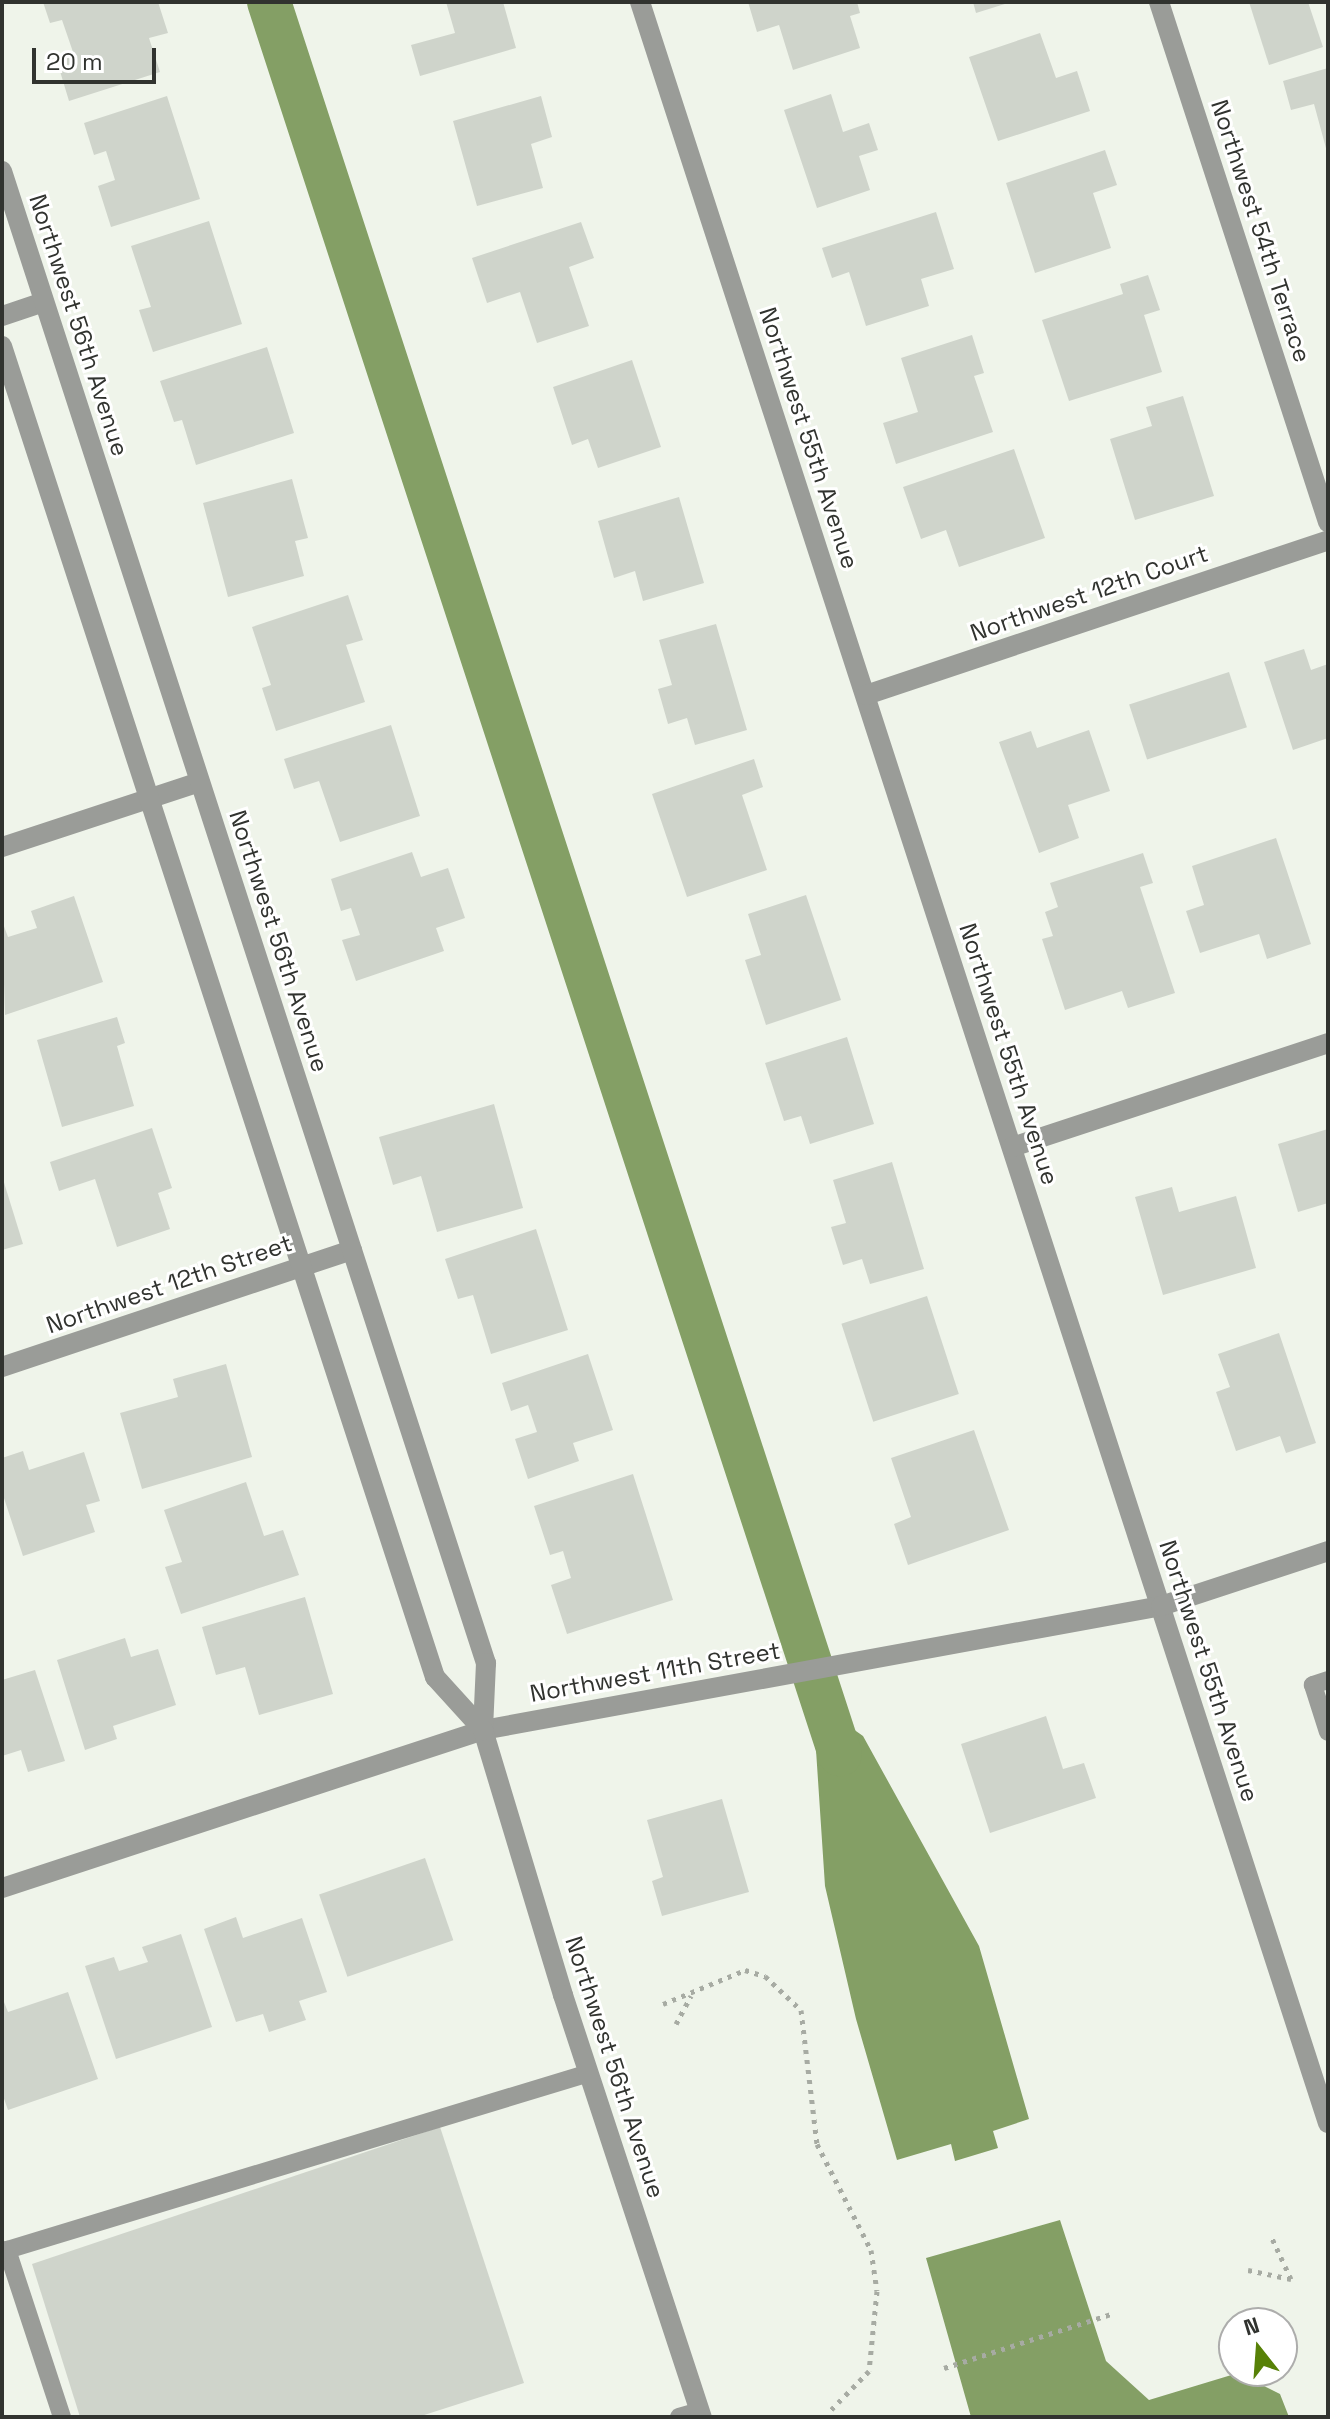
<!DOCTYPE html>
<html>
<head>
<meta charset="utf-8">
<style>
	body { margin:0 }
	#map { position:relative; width:1330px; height:2419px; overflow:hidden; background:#eff4ea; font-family:"Space Grotesk",sans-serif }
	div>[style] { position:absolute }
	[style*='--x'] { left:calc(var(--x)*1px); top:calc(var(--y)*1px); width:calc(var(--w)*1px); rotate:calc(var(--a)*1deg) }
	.water>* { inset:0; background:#849f65 }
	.canal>* { height:44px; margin:-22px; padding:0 22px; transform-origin:22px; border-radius:22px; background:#849f65 }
	.building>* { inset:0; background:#cfd4cb; transform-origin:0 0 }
	.path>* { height:5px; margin-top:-2.5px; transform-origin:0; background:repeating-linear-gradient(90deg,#a7aba3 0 4px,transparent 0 10px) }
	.service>* { height:18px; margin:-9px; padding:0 9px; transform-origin:9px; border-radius:9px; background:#9a9c98 }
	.minor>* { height:20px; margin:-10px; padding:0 10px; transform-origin:10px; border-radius:10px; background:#9a9c98 }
	.tertiary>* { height:20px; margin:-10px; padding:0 10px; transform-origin:10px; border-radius:10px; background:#9a9c98 }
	span { translate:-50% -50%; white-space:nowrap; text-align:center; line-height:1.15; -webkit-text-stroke:6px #fff; paint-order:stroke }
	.street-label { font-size:24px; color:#31332f }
	.frame { position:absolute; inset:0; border:4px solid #31332f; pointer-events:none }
	.north { position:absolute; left:1218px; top:2307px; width:80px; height:80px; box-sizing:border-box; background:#fff; border:2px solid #adadac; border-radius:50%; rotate:343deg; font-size:22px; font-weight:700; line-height:32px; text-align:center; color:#31332f }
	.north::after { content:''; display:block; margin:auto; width:28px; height:36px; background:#578107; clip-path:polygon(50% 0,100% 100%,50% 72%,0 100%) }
	.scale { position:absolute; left:32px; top:48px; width:124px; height:36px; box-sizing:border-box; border:4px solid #31332f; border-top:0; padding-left:10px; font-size:24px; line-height:28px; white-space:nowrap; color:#31332f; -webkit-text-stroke:6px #fff; paint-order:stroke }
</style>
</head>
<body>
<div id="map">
	<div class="water">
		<i style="clip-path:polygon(827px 1696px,839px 1703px,846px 1724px,863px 1736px,979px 1946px,1029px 2119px,993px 2131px,998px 2148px,955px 2161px,951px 2144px,897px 2160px,856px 2019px,825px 1886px,816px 1750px,807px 1712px,814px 1699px)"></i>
		<i style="clip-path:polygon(1060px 2220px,1106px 2361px,1149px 2400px,1238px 2373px,1280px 2394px,1289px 2417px,971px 2417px,926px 2258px)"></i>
	</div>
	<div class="canal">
		<i style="--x:269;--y:2;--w:1843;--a:71.95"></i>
	</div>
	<div class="building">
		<i style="clip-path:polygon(43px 2px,158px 2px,168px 33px,149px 38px,160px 72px,69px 101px,56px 58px,73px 52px,62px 20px,50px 23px)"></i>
		<i style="clip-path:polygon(446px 2px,503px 2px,516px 48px,420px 76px,411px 45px,455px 33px)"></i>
		<i style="clip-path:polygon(748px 2px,857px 2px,860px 13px,850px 16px,860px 48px,793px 70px,779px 25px,757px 32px)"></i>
		<i style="clip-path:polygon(973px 2px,1007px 2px,1008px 3px,976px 13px)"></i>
		<i style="clip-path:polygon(1249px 2px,1308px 2px,1323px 47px,1269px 65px)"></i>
		<i style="clip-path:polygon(1040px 33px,1056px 78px,1077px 71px,1090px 111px,998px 141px,969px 57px)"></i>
		<i style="clip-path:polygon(1328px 68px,1328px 152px,1327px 152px,1314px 104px,1291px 110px,1283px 81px)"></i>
		<i style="clip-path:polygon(831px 94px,843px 132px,869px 123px,878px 150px,859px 156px,870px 190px,817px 208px,784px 110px)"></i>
		<i style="clip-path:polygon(167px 96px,200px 199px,111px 227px,98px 186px,115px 180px,106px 151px,94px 155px,84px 123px)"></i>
		<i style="clip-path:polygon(541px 96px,552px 137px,531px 144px,543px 188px,477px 206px,453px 121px)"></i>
		<i style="clip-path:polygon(1105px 150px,1117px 185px,1093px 193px,1111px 248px,1035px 273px,1006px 183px)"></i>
		<i style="clip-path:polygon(936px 212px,954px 269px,921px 279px,929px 306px,866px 326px,849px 272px,832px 278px,822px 248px)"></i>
		<i style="clip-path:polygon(209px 221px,242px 324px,153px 352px,139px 310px,151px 307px,131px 246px)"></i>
		<i style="clip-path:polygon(581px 222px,594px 258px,569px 267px,589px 326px,537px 343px,520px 292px,487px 303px,472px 258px)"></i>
		<i style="clip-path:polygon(1148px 275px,1160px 310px,1144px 315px,1162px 372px,1069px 401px,1042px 320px,1123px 294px,1120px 284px)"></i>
		<i style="clip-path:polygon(972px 335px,984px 373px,974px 376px,993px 432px,896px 464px,883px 423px,918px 412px,901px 358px)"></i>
		<i style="clip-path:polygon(267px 347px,294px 433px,196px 465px,182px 420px,174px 422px,160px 381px)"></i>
		<i style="clip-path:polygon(632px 360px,661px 447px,598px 468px,588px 439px,572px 445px,553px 387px)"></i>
		<i style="clip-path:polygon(1183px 396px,1214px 496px,1135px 520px,1110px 439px,1152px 426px,1146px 407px)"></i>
		<i style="clip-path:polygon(1014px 449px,1045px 538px,959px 567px,946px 530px,921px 539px,903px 487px)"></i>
		<i style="clip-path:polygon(292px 479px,308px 538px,295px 541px,304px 576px,228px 597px,203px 503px)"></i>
		<i style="clip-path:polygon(679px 497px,704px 583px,643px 601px,635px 571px,614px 578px,598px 521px)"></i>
		<i style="clip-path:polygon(348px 595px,363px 640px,346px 645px,365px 702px,276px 731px,262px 688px,271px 685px,252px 627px)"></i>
		<i style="clip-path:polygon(716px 624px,747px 730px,695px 745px,687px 718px,668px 724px,658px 689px,672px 685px,659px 640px)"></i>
		<i style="clip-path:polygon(1304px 649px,1311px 670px,1328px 664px,1328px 738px,1293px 750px,1264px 662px)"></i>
		<i style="left:1229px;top:672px;width:58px;height:105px;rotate:72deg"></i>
		<i style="clip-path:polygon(391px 725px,420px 816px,340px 842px,319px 781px,294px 789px,284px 759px)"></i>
		<i style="clip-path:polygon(1089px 730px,1110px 791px,1068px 805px,1079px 838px,1039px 853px,999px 742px,1031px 731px,1037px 748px)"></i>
		<i style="clip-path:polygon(754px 759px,763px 787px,742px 795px,767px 870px,687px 897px,652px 794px)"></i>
		<i style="clip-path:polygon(1276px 838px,1311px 944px,1267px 959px,1259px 934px,1200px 953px,1186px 911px,1204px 905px,1192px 866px)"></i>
		<i style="clip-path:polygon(412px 852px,421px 877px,448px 868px,465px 918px,436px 928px,444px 951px,356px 981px,342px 940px,360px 935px,351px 908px,341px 911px,331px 879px)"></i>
		<i style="clip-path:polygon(1143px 853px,1153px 883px,1140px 887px,1175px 993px,1128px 1008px,1122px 991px,1065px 1010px,1042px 939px,1053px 936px,1045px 912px,1058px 907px,1050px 883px)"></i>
		<i style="clip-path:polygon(806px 895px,841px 1000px,766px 1025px,745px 960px,761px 955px,748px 914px)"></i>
		<i style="clip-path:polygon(74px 896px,103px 982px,5px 1015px,2px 921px,8px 937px,37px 928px,31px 911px)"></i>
		<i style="clip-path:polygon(117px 1017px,125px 1043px,117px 1046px,134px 1106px,62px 1127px,37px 1040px)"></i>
		<i style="clip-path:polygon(847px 1037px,874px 1124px,810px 1144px,801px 1116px,784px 1121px,765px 1063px)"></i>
		<i style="clip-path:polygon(494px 1104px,523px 1208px,437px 1232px,421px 1176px,393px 1185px,379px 1137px)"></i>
		<i style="clip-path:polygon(152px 1128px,172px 1188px,158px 1193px,170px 1229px,117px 1247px,95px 1179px,59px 1191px,50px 1162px)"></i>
		<i style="clip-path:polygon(1328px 1129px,1328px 1203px,1298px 1212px,1278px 1144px)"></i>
		<i style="clip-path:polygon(892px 1162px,924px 1269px,870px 1284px,862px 1259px,843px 1265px,831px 1227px,846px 1223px,833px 1180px)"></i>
		<i style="clip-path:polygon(2px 1176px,23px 1244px,2px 1250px)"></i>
		<i style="clip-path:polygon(1172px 1187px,1179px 1212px,1236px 1196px,1256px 1268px,1163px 1295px,1135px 1197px)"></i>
		<i style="clip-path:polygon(536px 1229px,568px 1330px,491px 1354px,473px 1295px,458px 1299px,445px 1259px)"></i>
		<i style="left:927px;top:1296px;width:103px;height:90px;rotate:72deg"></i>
		<i style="clip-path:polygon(1279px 1333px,1316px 1443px,1286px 1453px,1280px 1436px,1236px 1451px,1216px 1392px,1230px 1387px,1218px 1354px)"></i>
		<i style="clip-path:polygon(588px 1354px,613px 1430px,573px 1443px,579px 1461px,528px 1479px,515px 1439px,537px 1432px,528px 1405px,511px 1411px,502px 1383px)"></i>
		<i style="clip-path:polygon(226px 1364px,252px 1457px,142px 1489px,120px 1413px,178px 1397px,173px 1379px)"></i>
		<i style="clip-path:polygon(974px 1430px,1009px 1530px,908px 1565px,894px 1524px,911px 1517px,891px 1458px)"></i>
		<i style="clip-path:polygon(23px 1451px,29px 1470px,84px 1452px,100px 1501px,86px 1505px,95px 1532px,23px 1556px,2px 1492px,2px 1458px)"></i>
		<i style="clip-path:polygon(633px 1474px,673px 1600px,567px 1634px,551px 1585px,571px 1578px,563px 1551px,550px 1555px,534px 1506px)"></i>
		<i style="clip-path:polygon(246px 1482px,264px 1536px,283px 1530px,299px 1575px,181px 1614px,165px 1567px,182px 1562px,164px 1510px)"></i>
		<i style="clip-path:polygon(305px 1597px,333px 1694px,259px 1715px,245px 1667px,216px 1675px,202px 1627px)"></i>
		<i style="clip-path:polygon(125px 1638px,131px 1657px,158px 1649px,176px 1705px,113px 1726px,117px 1739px,85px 1750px,57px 1660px)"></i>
		<i style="clip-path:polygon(35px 1670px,65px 1761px,28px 1772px,21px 1750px,2px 1756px,2px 1680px)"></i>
		<i style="clip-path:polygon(1046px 1716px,1063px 1769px,1084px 1763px,1096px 1798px,990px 1833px,961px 1744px)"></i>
		<i style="clip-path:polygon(722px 1799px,749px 1892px,662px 1916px,652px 1881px,663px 1877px,647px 1820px)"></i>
		<i style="left:425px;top:1858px;width:87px;height:112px;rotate:71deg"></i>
		<i style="clip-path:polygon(236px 1917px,243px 1938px,302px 1918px,327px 1992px,299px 2001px,306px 2020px,269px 2032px,263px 2014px,236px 2022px,204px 1929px)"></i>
		<i style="clip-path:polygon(181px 1934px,212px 2027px,116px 2059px,85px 1966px,114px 1957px,119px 1971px,148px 1962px,142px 1947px)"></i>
		<i style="clip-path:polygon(68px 1992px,98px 2079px,8px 2110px,2px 2093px,2px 1997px,8px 2012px)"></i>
		<i style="clip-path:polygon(440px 2127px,524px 2383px,418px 2417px,80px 2417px,32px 2264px)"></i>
	</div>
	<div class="path">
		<i style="--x:663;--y:2004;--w:89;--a:-22.5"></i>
		<i style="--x:745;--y:1970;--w:21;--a:17"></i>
		<i style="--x:765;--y:1976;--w:50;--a:43.4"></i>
		<i style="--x:801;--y:2010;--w:135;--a:83.2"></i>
		<i style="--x:817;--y:2144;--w:119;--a:63"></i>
		<i style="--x:871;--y:2250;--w:41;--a:81.7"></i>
		<i style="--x:877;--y:2291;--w:80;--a:95.7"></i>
		<i style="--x:869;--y:2371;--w:56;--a:134.3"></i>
		<i style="--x:676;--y:2024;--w:32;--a:-62"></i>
		<i style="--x:1248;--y:2270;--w:44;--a:11.8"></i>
		<i style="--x:1291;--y:2279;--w:45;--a:-114.9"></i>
		<i style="--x:944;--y:2368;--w:176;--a:-17.9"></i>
	</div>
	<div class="service">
		<i style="--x:1328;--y:1680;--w:16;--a:162"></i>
		<i style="--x:1313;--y:1685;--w:49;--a:72.3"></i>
		<i style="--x:62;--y:2417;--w:176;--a:-108.2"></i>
		<i style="--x:7;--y:2250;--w:608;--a:-16.92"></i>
		<i style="--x:679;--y:2417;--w:22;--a:-16"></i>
	</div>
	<div class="minor">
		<i style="--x:640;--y:2;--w:2230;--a:72.03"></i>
		<i style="--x:1159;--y:2;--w:547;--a:72"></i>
		<i style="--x:2;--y:316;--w:44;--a:-18.4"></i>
		<i style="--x:866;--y:695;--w:487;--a:-18.5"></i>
		<i style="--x:2;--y:847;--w:208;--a:-18.2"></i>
		<i style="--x:1012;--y:1147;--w:333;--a:-18.2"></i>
		<i style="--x:2;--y:1367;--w:369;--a:-18.5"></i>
		<i style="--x:2;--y:1888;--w:506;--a:-18.18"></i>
		<i style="--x:483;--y:1730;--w:689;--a:-10.36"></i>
		<i style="--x:1161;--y:1606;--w:176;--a:-18.2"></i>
	</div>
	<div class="tertiary">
		<i style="--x:2;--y:171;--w:1569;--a:72.03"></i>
		<i style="--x:486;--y:1663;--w:67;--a:92.6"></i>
		<i style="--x:483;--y:1730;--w:277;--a:73.2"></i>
		<i style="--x:563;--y:1995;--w:444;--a:71.8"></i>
		<i style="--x:2;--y:346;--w:1400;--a:71.98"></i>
		<i style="--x:435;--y:1677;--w:72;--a:47.8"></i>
	</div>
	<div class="street-label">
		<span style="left:1261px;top:231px;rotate:72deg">Northwest 54th Terrace</span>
		<span style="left:79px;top:325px;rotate:72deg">Northwest 56th Avenue</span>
		<span style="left:809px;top:438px;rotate:72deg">Northwest 55th Avenue</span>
		<span style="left:1089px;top:593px;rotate:-19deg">Northwest 12th Court</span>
		<span style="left:279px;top:941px;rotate:72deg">Northwest 56th Avenue</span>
		<span style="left:1009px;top:1054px;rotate:72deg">Northwest 55th Avenue</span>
		<span style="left:169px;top:1284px;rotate:-19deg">Northwest 12th Street</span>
		<span style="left:1209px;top:1671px;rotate:72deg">Northwest 55th Avenue</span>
		<span style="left:655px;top:1672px;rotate:-10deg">Northwest 11th Street</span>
		<span style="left:615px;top:2067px;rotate:72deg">Northwest 56th Avenue</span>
	</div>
	<div class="frame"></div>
	<div class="north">N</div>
	<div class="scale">20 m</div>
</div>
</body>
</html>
